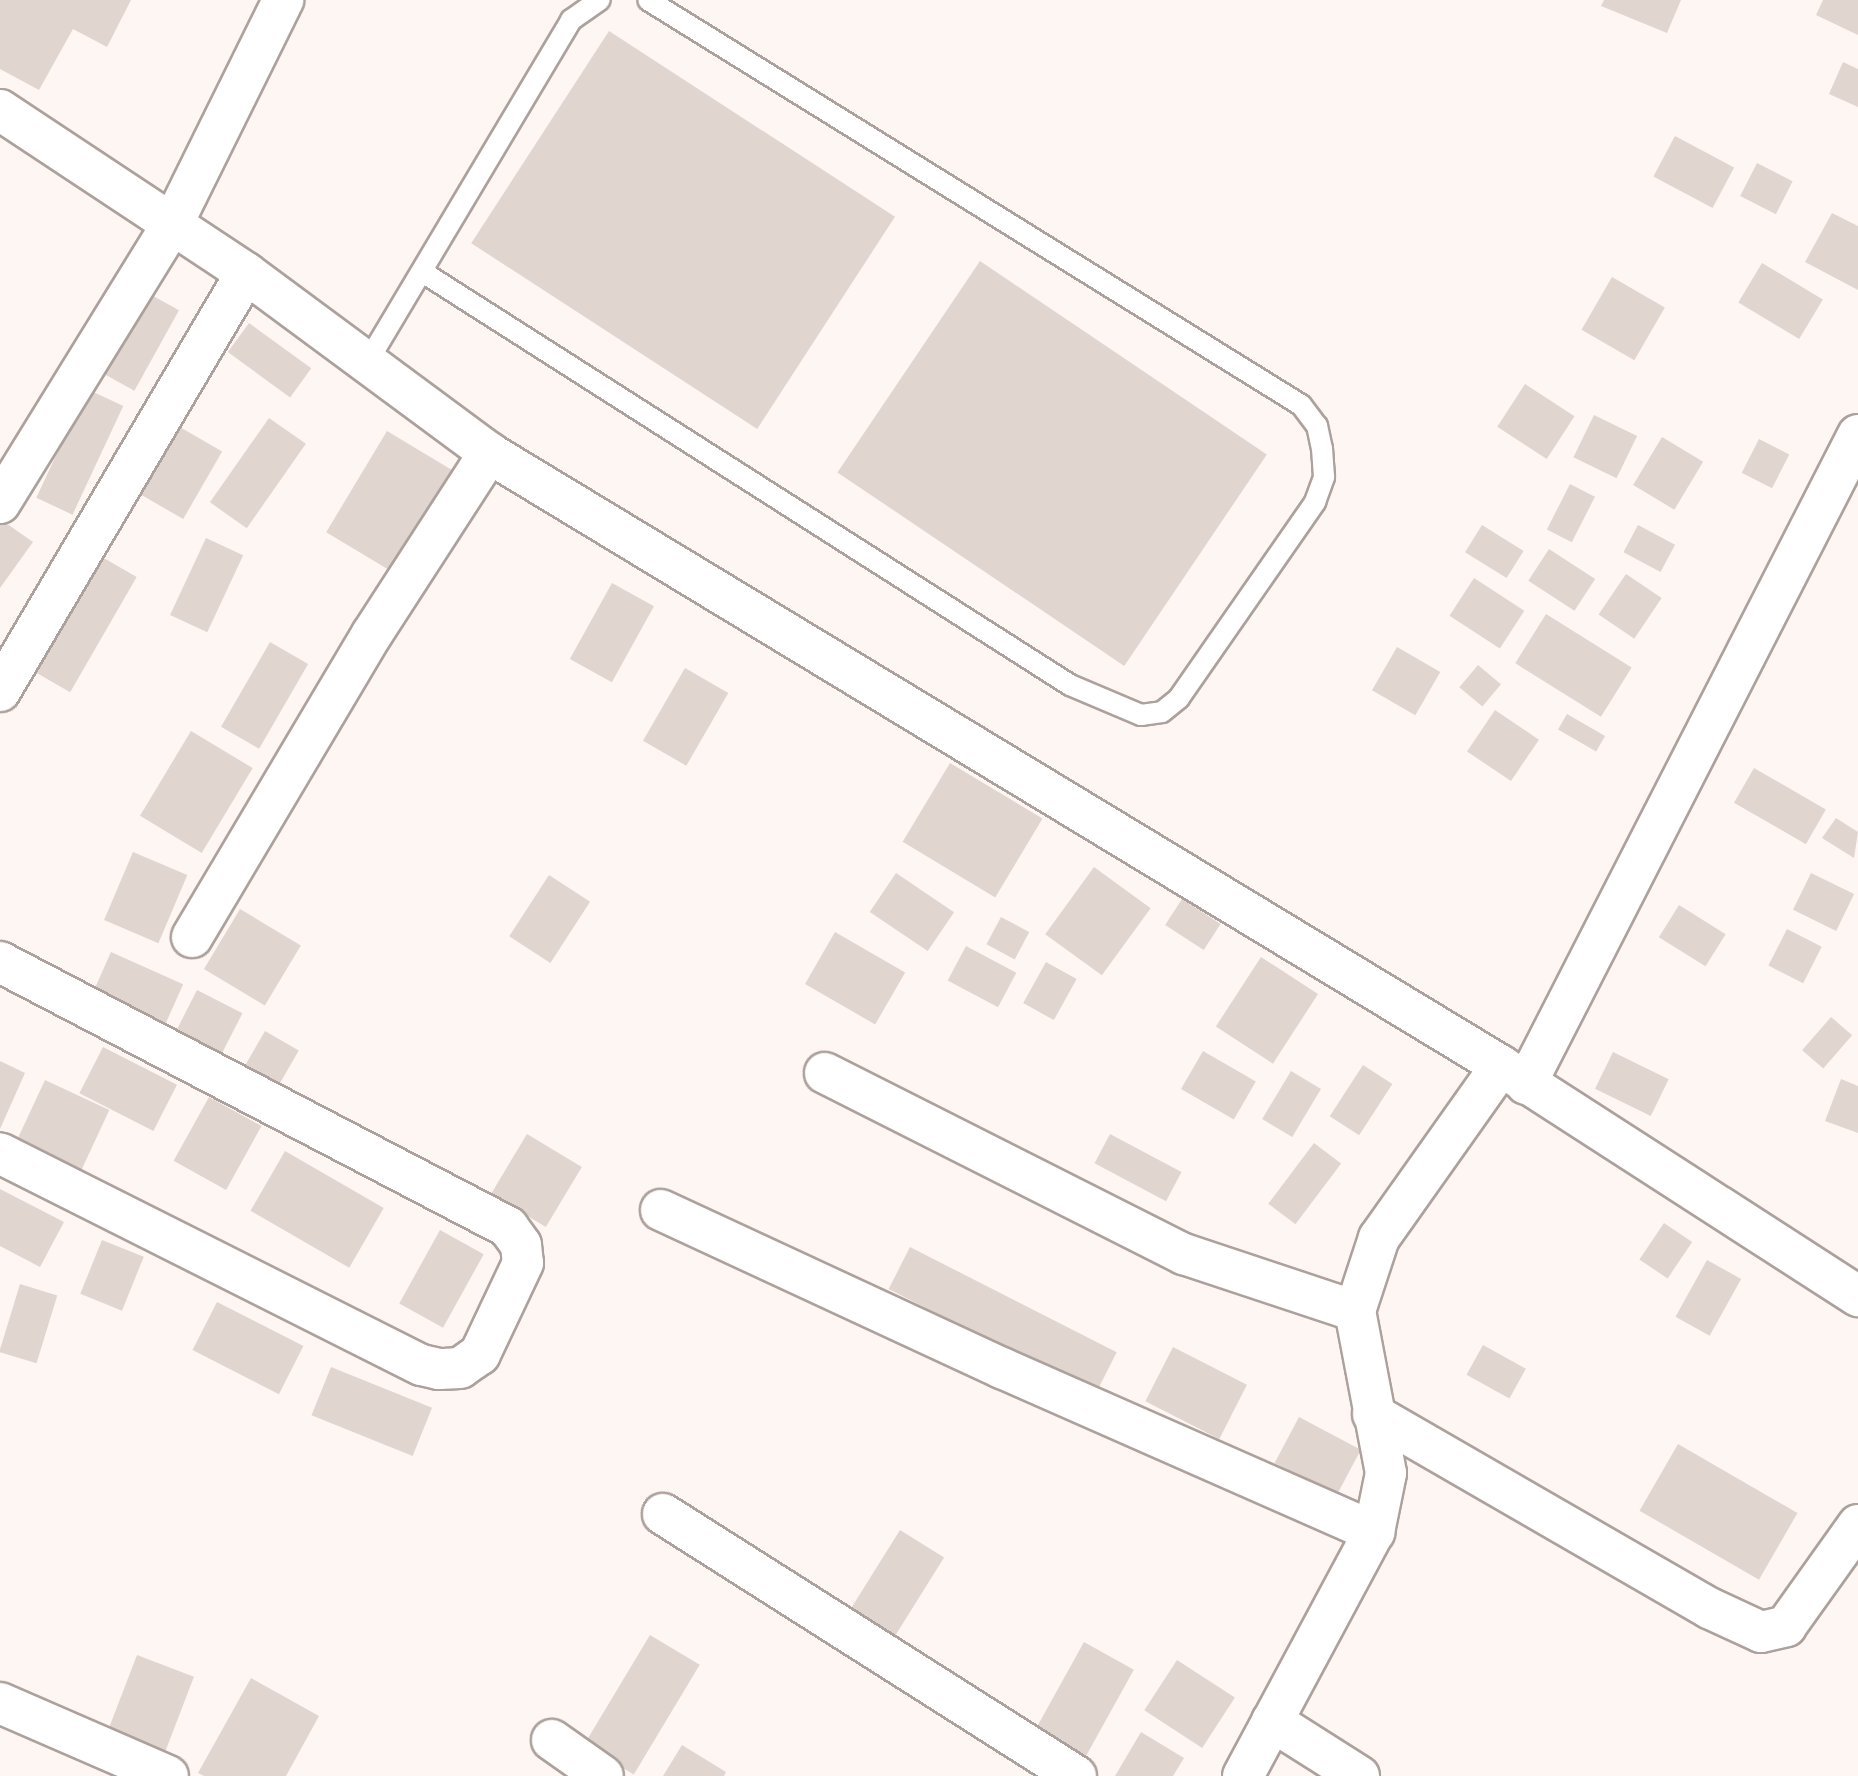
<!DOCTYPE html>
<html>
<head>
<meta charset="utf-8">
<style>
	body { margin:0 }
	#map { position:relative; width:1858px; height:1776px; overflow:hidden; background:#fef6f3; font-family:Karla,sans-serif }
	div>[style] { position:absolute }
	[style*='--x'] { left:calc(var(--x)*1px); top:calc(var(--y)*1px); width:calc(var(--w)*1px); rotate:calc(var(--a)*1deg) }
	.building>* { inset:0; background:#e1d5d0; transform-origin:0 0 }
	.roads { filter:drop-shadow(2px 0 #aca19c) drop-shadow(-2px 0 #aca19c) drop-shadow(0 2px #aca19c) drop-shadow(0 -2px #aca19c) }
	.service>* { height:20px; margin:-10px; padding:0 10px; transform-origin:10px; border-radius:10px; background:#fff }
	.minor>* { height:40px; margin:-20px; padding:0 20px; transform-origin:20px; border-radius:20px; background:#fff }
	span { translate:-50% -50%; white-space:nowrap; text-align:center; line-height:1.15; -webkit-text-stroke:7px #fff; paint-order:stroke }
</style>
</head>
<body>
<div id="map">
	<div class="building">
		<i style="clip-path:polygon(0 0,131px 0,107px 47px,73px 29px,39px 90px,0 69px)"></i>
		<i style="clip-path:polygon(1604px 0,1681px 0,1667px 33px,1601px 6px)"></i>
		<i style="clip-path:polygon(1823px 0,1858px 0,1858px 35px,1816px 15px)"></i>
		<i style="left:609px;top:31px;width:341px;height:253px;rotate:33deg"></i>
		<i style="clip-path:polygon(1843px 62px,1858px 69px,1858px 107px,1829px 94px)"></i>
		<i style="left:1675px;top:136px;width:67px;height:46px;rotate:28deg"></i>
		<i style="left:1757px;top:163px;width:40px;height:37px;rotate:27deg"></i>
		<i style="clip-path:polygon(1832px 213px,1858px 226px,1858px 290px,1805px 262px)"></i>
		<i style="left:980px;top:261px;width:346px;height:255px;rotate:34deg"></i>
		<i style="left:1762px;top:263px;width:71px;height:46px;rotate:31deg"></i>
		<i style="left:1612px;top:277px;width:61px;height:61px;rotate:30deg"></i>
		<i style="left:137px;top:287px;width:48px;height:92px;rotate:29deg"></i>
		<i style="left:249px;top:323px;width:77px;height:36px;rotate:36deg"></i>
		<i style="left:1525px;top:384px;width:59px;height:51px;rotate:33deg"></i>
		<i style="left:87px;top:389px;width:40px;height:120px;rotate:25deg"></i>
		<i style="left:1594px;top:415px;width:48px;height:47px;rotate:26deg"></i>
		<i style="left:269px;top:418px;width:45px;height:103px;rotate:35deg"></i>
		<i style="left:178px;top:426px;width:51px;height:78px;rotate:30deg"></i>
		<i style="left:387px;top:431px;width:84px;height:118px;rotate:31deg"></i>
		<i style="left:1662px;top:437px;width:48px;height:56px;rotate:31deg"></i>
		<i style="left:1759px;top:439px;width:34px;height:38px;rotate:27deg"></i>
		<i style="left:1570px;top:484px;width:28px;height:51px;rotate:27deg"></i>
		<i style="clip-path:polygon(0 519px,33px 542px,0 588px)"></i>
		<i style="left:1482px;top:525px;width:49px;height:32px;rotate:32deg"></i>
		<i style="left:1638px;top:525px;width:42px;height:31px;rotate:28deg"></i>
		<i style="left:206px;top:538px;width:41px;height:85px;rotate:25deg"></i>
		<i style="left:1549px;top:549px;width:55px;height:38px;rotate:33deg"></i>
		<i style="left:102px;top:557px;width:40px;height:133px;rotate:30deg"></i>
		<i style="left:1626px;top:574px;width:43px;height:49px;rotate:34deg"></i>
		<i style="left:1474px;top:578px;width:60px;height:45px;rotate:33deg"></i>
		<i style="left:612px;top:583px;width:48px;height:87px;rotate:29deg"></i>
		<i style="left:1546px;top:614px;width:101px;height:58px;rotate:32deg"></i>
		<i style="left:270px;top:642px;width:44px;height:98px;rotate:30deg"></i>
		<i style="left:1397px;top:647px;width:50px;height:50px;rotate:30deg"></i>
		<i style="left:1478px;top:665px;width:30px;height:29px;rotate:40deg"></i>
		<i style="left:685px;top:668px;width:50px;height:84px;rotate:30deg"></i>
		<i style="left:1495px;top:710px;width:53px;height:50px;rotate:34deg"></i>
		<i style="left:1567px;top:714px;width:44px;height:18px;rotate:30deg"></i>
		<i style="left:191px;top:731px;width:72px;height:99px;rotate:31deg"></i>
		<i style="left:950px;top:763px;width:108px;height:92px;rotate:31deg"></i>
		<i style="left:1754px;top:768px;width:83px;height:40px;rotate:30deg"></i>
		<i style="clip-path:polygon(1836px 818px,1858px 832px,1854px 858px,1822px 838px)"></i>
		<i style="left:133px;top:852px;width:59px;height:74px;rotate:23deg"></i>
		<i style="left:1094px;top:867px;width:70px;height:83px;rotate:36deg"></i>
		<i style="left:896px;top:873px;width:70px;height:47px;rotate:34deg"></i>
		<i style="left:1811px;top:873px;width:48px;height:41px;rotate:26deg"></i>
		<i style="left:549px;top:875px;width:49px;height:73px;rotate:33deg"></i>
		<i style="left:1182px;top:899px;width:46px;height:31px;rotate:33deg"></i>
		<i style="left:1679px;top:905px;width:55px;height:38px;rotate:32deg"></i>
		<i style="left:240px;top:909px;width:71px;height:70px;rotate:31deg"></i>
		<i style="left:1001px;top:917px;width:32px;height:31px;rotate:28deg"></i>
		<i style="left:1787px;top:929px;width:39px;height:41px;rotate:27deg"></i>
		<i style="left:835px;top:932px;width:81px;height:60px;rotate:30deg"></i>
		<i style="left:966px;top:946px;width:57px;height:39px;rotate:28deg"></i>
		<i style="left:111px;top:952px;width:79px;height:51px;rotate:24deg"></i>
		<i style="left:1261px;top:957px;width:68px;height:83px;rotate:33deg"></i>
		<i style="left:1046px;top:962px;width:35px;height:47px;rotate:29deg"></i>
		<i style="left:197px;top:990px;width:51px;height:51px;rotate:27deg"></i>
		<i style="left:1831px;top:1017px;width:28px;height:44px;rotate:41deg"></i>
		<i style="left:265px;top:1031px;width:39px;height:55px;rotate:30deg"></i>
		<i style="left:103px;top:1047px;width:83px;height:52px;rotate:27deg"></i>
		<i style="left:1203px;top:1051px;width:61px;height:44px;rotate:30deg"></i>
		<i style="left:1613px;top:1052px;width:62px;height:41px;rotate:26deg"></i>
		<i style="clip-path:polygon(0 1061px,25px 1073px,0 1129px)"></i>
		<i style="left:1363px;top:1065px;width:35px;height:61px;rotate:33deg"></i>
		<i style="left:1291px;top:1071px;width:35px;height:56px;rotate:31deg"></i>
		<i style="clip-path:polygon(1841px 1079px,1858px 1086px,1858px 1133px,1825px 1121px)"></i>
		<i style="left:45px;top:1080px;width:71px;height:68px;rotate:25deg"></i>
		<i style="left:209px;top:1097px;width:60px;height:73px;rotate:29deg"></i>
		<i style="left:527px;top:1134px;width:64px;height:70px;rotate:31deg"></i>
		<i style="left:1110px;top:1134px;width:81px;height:33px;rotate:28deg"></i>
		<i style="left:1314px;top:1143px;width:34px;height:76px;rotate:37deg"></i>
		<i style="left:285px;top:1151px;width:114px;height:69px;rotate:30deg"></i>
		<i style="clip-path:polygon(0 1189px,64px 1222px,40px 1267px,0 1246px)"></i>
		<i style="left:1664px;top:1223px;width:34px;height:44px;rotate:34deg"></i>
		<i style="left:440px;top:1230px;width:50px;height:84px;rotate:29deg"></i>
		<i style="left:102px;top:1240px;width:45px;height:58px;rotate:22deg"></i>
		<i style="left:910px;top:1247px;width:232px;height:47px;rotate:27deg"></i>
		<i style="left:1707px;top:1260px;width:39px;height:65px;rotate:29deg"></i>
		<i style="left:20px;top:1284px;width:39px;height:71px;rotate:17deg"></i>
		<i style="left:217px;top:1302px;width:97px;height:54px;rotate:27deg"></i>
		<i style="left:1483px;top:1345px;width:49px;height:34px;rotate:29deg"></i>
		<i style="left:1173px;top:1347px;width:83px;height:61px;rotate:27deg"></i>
		<i style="left:331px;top:1367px;width:109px;height:52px;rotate:22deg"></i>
		<i style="left:1299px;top:1417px;width:70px;height:52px;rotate:28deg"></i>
		<i style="left:1678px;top:1444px;width:138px;height:77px;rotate:30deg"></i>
		<i style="left:900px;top:1530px;width:52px;height:95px;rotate:32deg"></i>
		<i style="left:650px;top:1635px;width:58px;height:128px;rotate:31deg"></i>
		<i style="left:1084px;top:1642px;width:57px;height:101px;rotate:29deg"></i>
		<i style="left:137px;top:1655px;width:61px;height:89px;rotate:21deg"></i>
		<i style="left:1177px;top:1660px;width:69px;height:60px;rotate:33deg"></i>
		<i style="clip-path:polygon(251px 1678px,319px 1716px,286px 1776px,204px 1776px,198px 1773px)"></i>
		<i style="clip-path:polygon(1141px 1732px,1184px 1758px,1173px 1776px,1115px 1776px)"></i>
		<i style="clip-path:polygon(682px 1745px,726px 1772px,724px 1776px,663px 1776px)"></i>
	</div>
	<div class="roads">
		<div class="service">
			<i style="--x:424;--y:273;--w:766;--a:32.53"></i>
			<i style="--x:1070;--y:685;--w:77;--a:22.9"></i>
			<i style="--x:1141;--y:715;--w:21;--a:-8"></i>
			<i style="--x:1162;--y:712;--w:22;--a:-39"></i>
			<i style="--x:1179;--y:698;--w:239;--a:-55.2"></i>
			<i style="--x:1315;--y:502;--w:27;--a:-70"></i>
			<i style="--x:1324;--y:477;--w:28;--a:-94"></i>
			<i style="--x:1322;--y:449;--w:24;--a:-102"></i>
			<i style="--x:1317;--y:426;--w:26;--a:-127"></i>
			<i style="--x:1301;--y:405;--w:768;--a:-148.19"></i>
			<i style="--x:365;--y:366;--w:403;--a:-59.2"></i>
			<i style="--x:571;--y:20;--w:35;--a:-35"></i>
		</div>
		<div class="minor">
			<i style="--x:0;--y:110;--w:295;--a:33.5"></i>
			<i style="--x:246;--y:273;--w:302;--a:36.5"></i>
			<i style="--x:489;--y:453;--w:1183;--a:31.2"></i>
			<i style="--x:1501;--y:1066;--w:425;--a:32.8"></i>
			<i style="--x:0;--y:503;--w:329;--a:-58.3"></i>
			<i style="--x:173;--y:223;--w:249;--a:-63.7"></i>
			<i style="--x:0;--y:691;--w:485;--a:-59.5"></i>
			<i style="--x:192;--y:937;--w:352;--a:-59.3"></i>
			<i style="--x:372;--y:634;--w:216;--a:-57.1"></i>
			<i style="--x:0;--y:962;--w:573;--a:27.55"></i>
			<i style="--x:508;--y:1227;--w:22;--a:54"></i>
			<i style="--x:521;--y:1245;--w:18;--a:84"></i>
			<i style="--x:523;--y:1263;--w:101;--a:115.3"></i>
			<i style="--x:480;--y:1354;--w:24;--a:145"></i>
			<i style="--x:460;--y:1368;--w:21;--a:177"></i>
			<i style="--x:439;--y:1369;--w:18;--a:-167"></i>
			<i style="--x:421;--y:1365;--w:471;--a:-153.3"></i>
			<i style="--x:825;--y:1073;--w:402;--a:26.8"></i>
			<i style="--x:1184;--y:1254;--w:180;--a:18.4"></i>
			<i style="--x:1526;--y:1084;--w:729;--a:-62.91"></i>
			<i style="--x:661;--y:1210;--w:376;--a:24.9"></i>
			<i style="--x:1002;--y:1368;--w:407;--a:23.8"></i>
			<i style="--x:1373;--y:1414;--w:388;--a:30"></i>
			<i style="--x:1709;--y:1608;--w:57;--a:24.8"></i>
			<i style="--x:1761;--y:1632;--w:26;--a:-13"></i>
			<i style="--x:1786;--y:1626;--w:124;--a:-54.5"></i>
			<i style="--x:663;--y:1514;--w:489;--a:32.4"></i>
			<i style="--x:0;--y:1703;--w:183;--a:23.5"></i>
			<i style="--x:1272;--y:1721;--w:103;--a:32.3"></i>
			<i style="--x:552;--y:1740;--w:62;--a:35.2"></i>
			<i style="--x:1243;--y:1776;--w:277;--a:-61.8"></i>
			<i style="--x:1374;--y:1532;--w:60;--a:-78.5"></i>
			<i style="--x:1386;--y:1473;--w:165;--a:-100.8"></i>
			<i style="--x:1355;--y:1311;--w:77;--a:-71.8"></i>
			<i style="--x:1379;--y:1238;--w:211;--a:-54.7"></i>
		</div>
	</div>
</div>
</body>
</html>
